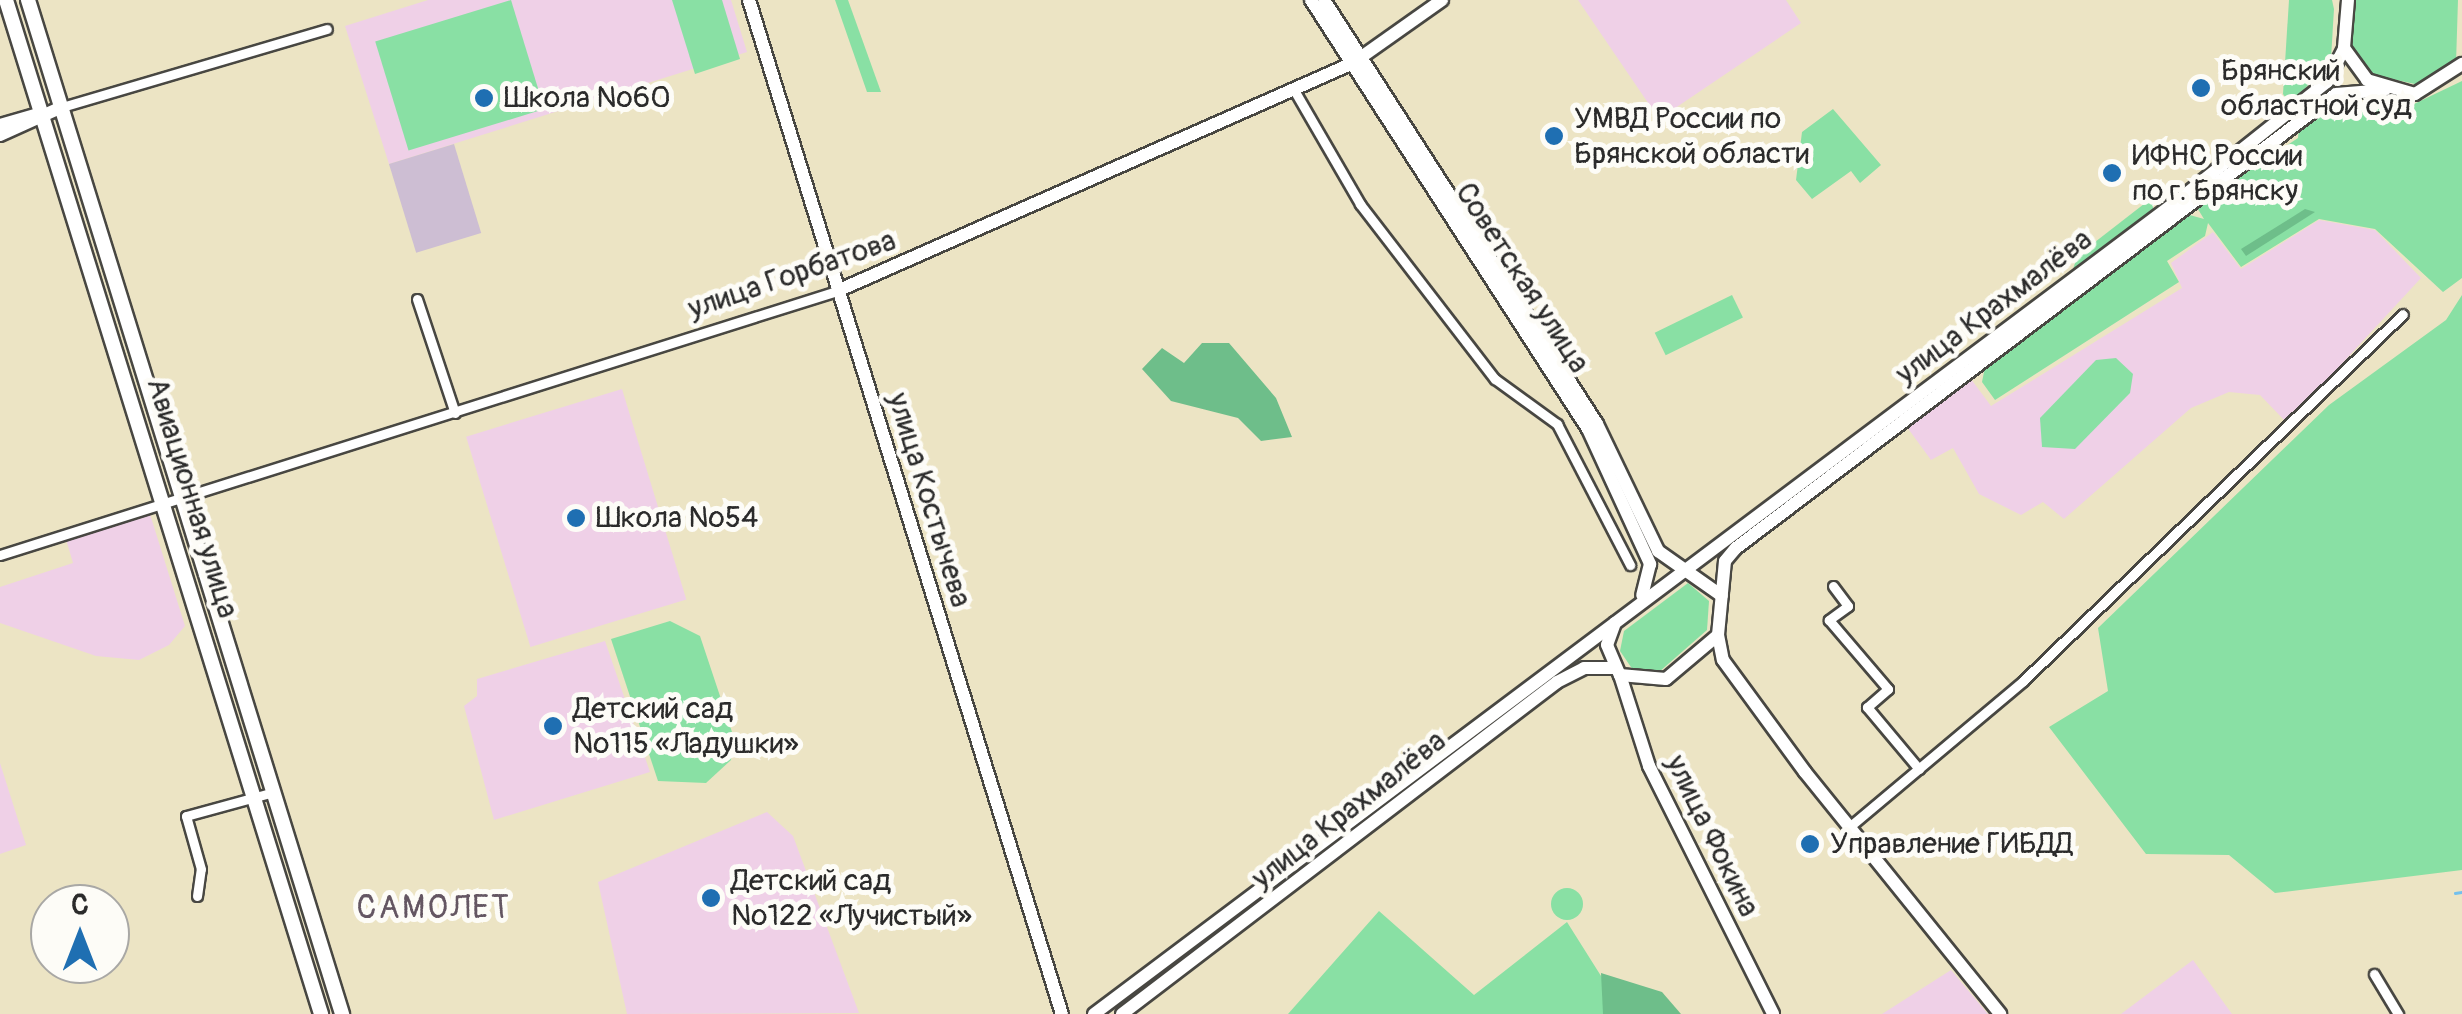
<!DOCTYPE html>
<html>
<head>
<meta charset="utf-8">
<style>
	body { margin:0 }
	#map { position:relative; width:2462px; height:1014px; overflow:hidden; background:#ece4c4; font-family:Pangolin,sans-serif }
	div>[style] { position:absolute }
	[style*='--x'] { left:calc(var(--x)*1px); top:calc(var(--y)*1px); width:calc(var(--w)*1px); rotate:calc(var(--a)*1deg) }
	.built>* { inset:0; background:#efd0e7; transform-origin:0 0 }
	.industrial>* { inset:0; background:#cdbed3; transform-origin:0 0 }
	.green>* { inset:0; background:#89e0a4; transform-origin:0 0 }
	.round { border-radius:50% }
	.forest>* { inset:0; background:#6ebe8a }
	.stream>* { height:2.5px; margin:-1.25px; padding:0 1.25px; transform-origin:1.25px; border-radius:1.25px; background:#73c0ed }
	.roads { filter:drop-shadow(2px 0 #484742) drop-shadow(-2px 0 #484742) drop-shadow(0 2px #484742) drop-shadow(0 -2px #484742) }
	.minor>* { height:9px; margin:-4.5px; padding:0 4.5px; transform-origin:4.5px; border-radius:4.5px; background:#fff }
	.secondary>* { height:12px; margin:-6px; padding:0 6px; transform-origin:6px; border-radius:6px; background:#fff }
	.primary>* { height:14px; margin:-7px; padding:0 7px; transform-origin:7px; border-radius:7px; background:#fff }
	.dots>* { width:28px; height:28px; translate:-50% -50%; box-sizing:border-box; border:5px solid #fdfcf7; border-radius:50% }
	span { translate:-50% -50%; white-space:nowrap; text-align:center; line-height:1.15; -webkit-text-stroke:10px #fdfcf7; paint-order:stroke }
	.poi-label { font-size:30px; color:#2b2b2b }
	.left { translate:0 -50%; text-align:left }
	.street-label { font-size:30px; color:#2b2b2b }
	.neighbourhood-label { font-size:32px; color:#645662; letter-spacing:2.5px }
	.north { position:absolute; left:30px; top:884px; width:100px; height:100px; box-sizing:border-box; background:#fdfcf7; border:2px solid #a9a8a5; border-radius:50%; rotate:0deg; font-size:28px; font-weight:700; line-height:40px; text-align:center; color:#2b2b2b }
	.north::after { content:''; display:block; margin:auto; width:35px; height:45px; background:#1f6fb2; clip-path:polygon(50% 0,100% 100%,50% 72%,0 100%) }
</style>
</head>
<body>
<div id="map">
	<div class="built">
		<i style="clip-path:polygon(428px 0,731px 0,747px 52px,389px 164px,345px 26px)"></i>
		<i style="clip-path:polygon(1578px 0,1786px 0,1801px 23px,1659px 119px)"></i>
		<i style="clip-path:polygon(2319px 220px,2375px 230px,2421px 278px,2287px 423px,2260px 395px,2229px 392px,2191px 408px,2064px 519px,2043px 502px,2021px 515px,1979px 494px,1953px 448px,1931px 460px,1904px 423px,1968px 375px,1991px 406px,2182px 288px,2171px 263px,2213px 232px,2241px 269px)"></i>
		<i style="left:622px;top:389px;width:220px;height:163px;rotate:73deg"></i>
		<i style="clip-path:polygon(149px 511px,185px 626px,169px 645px,139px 660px,96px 656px,0 623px,0 587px,73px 563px,65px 536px)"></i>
		<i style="clip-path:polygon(605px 641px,650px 772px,494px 820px,464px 706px,477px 696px,477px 679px)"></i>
		<i style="clip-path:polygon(0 763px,26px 845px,0 854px)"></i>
		<i style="clip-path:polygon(767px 812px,793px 836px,859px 1013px,627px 1014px,598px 882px)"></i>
		<i style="clip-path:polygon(2193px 960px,2232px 1014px,2121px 1014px)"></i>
		<i style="clip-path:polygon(1951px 970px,1988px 1014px,1882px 1014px)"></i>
	</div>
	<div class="industrial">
		<i style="left:454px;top:144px;width:93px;height:68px;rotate:73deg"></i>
	</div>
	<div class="green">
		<i style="left:511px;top:0;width:114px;height:142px;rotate:73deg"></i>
		<i style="clip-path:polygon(672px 0,722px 0,740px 59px,695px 74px)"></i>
		<i style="clip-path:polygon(835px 0,848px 0,881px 92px,867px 92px)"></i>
		<i style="clip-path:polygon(2289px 0,2332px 0,2334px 9px,2331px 58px,2291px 105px,2283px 94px)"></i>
		<i style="clip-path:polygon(2356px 0,2458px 0,2456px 63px,2424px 86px,2369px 74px,2349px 42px)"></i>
		<i style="clip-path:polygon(2462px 81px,2462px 278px,2443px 292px,2375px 229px,2319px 219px,2241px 267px,2208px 223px,2205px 236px,2167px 261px,2179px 282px,1995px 400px,1982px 382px,1985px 367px,2186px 214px,2204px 219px,2196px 206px,2298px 138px,2299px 127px,2332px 103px,2414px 104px)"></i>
		<i style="clip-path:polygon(1833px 109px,1881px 165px,1860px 183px,1851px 171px,1812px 199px,1796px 180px,1802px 132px)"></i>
		<i style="clip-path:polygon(2153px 197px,2153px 211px,2072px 273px,2077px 256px)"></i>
		<i style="left:1732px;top:295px;width:25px;height:86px;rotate:64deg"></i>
		<i style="clip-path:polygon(2462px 295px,2462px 870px,2275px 893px,2229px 855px,2146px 854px,2049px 727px,2108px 691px,2098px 628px,2329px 405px,2446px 320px)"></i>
		<i style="clip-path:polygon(2116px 358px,2133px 374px,2130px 393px,2075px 449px,2042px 447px,2040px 418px,2096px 360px)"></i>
		<i style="clip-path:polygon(1688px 583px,1709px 601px,1707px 630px,1659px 672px,1633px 670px,1620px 651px,1624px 631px)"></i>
		<i style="clip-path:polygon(670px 621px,700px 636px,733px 735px,731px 760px,706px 783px,658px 781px,611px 639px)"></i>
		<i class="round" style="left:1551px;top:888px;width:32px;height:32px"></i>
		<i style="clip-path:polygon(1379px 911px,1474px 995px,1567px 922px,1613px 995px,1611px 1014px,1288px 1014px)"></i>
	</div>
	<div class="forest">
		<i style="clip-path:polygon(2305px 209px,2315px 212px,2246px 256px,2241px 249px)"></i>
		<i style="clip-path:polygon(1202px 343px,1229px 343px,1276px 398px,1292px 437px,1261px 441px,1238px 418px,1171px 401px,1142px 369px,1162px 348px,1184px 363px)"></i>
		<i style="clip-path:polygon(1601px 973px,1662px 992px,1681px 1014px,1603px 1014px)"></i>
	</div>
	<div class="stream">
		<i style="--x:2455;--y:893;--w:7;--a:-8"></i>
	</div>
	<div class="roads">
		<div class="minor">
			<i style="--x:1294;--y:90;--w:132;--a:59.9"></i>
			<i style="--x:1360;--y:204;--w:221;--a:52.4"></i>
			<i style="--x:1495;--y:379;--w:77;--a:36"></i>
			<i style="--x:1557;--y:424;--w:159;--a:62.6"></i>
			<i style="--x:62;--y:107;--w:276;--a:-16.4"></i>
			<i style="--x:417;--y:299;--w:120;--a:71.6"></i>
			<i style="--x:0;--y:555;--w:878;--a:-17.51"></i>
			<i style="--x:1833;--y:586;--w:25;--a:53"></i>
			<i style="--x:1848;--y:606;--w:24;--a:144"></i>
			<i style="--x:1829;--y:620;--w:91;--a:49.5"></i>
			<i style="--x:1888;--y:689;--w:28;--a:139"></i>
			<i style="--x:1867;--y:707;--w:81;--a:50"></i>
			<i style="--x:1848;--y:828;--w:229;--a:-40"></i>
			<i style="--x:2023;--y:681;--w:528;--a:-44"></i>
			<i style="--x:197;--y:896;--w:27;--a:-82"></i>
			<i style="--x:201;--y:869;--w:55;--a:-105.8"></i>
			<i style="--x:186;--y:816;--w:91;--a:-15.3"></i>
			<i style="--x:2374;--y:974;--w:47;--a:59"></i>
		</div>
		<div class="secondary">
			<i style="--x:749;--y:0;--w:1061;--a:72.85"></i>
			<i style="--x:1311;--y:0;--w:511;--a:57.15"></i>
			<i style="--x:1588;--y:429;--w:149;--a:65.3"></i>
			<i style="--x:1650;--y:564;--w:32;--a:104"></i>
			<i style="--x:1324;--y:0;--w:504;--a:57.22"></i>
			<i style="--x:1597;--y:424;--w:141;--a:64.3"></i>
			<i style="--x:1658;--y:551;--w:78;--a:35.1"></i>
			<i style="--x:2348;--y:0;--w:48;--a:94.8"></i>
			<i style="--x:2344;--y:48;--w:39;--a:54"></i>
			<i style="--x:2367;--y:80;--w:50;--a:16.3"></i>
			<i style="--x:2415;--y:94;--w:56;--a:-32.6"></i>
			<i style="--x:0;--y:125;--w:37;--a:-16"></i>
			<i style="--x:0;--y:135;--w:68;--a:-24.3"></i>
			<i style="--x:837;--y:291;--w:564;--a:-23.84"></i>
			<i style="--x:1353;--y:63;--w:109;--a:-35.3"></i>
			<i style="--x:1615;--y:623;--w:23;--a:110"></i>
			<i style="--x:1607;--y:645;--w:33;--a:67"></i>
			<i style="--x:1620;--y:675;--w:46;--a:5"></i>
			<i style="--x:1666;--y:679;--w:68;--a:-40.2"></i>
			<i style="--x:1718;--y:635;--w:74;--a:-84.6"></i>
			<i style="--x:1725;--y:561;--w:17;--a:-50"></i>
			<i style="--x:1736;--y:548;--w:752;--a:-37.11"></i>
			<i style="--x:2336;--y:94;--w:49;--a:-4.7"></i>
			<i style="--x:1718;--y:635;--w:25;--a:79"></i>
			<i style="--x:1723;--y:660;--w:139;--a:53.8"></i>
			<i style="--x:1805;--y:772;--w:311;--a:51.1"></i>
			<i style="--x:1620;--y:675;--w:96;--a:72.3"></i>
			<i style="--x:1649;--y:766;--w:277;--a:63.4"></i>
			<i style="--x:1094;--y:1014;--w:1353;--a:-36.89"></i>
			<i style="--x:2176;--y:202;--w:193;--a:-38.5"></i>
			<i style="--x:2327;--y:82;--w:38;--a:-63"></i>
			<i style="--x:1122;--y:1014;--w:547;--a:-37.35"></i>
			<i style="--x:1557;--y:682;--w:30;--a:-27"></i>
			<i style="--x:1584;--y:668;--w:31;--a:0"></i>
		</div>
		<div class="primary">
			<i style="--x:6;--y:0;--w:1062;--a:72.74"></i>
			<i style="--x:28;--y:0;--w:1062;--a:72.79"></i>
		</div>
	</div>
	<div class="dots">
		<i style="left:2201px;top:88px;background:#1f6fb2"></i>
		<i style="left:484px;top:98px;background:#1f6fb2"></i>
		<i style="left:1554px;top:136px;background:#1f6fb2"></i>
		<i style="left:2112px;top:173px;background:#1f6fb2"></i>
		<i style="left:576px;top:518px;background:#1f6fb2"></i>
		<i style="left:553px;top:726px;background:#1f6fb2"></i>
		<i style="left:1810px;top:844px;background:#1f6fb2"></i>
		<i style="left:711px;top:898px;background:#1f6fb2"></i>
	</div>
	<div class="poi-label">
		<span class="left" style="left:2221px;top:88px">Брянский<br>областной суд</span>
		<span class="left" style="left:504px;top:98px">Школа №60</span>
		<span class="left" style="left:1574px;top:136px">УМВД России по<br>Брянской области</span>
		<span class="left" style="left:2132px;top:173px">ИФНС России<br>по г. Брянску</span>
		<span class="left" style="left:596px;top:518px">Школа №54</span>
		<span class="left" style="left:573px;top:726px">Детский сад<br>№115 «Ладушки»</span>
		<span class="left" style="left:1830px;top:844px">Управление ГИБДД</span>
		<span class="left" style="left:731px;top:898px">Детский сад<br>№122 «Лучистый»</span>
	</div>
	<div class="street-label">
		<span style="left:792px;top:275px;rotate:-19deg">улица Горбатова</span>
		<span style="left:1522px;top:278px;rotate:57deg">Советская улица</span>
		<span style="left:1994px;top:307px;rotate:-37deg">улица Крахмалёва</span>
		<span style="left:192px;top:498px;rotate:73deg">Авиационная улица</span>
		<span style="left:929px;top:500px;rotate:73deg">улица Костычева</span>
		<span style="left:1349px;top:810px;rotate:-38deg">улица Крахмалёва</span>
		<span style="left:1712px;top:836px;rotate:64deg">улица Фокина</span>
	</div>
	<div class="neighbourhood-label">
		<span style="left:434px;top:908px">САМОЛЕТ</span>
	</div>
	<div class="north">С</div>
</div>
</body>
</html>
